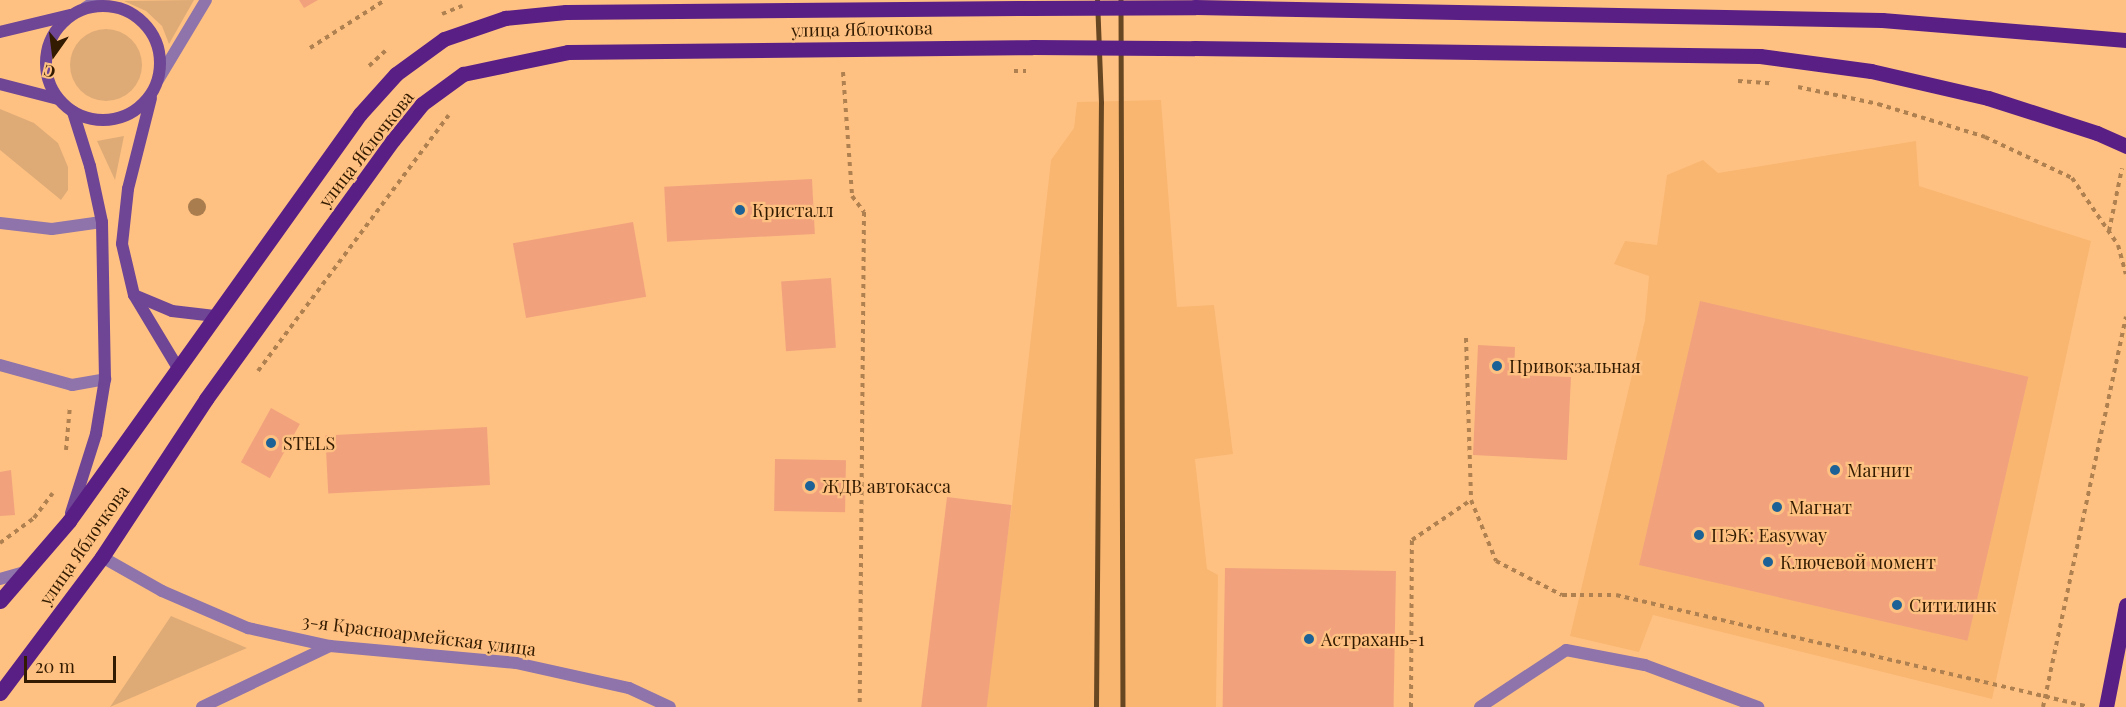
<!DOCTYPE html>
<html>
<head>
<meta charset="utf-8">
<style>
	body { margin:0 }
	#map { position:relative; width:2126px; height:707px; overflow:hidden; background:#ffc182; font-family:"Playfair Display",serif }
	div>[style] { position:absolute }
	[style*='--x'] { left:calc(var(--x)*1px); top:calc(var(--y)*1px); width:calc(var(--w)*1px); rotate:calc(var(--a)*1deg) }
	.built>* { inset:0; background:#f9b671 }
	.green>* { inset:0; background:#deab77 }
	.round { border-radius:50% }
	.building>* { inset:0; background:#f1a27d; transform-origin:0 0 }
	.path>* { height:4px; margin-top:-2px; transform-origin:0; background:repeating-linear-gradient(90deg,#af8150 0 4.5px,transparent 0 9px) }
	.service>* { height:12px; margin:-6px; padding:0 6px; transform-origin:6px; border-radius:6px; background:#8e74aa }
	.minor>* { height:12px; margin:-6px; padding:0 6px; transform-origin:6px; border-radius:6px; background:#8e74aa }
	.tertiary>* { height:12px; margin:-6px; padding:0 6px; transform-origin:6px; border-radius:6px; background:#8e74aa }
	.secondary>* { height:12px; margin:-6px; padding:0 6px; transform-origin:6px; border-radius:6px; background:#6f4695 }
	.secondary>.ring { margin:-6px; padding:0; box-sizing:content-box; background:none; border:12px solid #6f4695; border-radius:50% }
	.primary>* { height:15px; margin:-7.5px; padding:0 7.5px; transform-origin:7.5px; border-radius:7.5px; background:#591f85 }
	.rail>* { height:4.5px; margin:-2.25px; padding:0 2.25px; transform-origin:2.25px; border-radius:2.25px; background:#674622 }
	.path-bridge>* { height:4px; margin-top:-2px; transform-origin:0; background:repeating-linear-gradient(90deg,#af8150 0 4.5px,transparent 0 9px) }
	.primary-bridge>* { height:15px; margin:-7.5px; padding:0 7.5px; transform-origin:7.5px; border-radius:7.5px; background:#591f85 }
	.trees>* { width:18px; height:18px; margin:-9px; border-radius:50%; background:#aa7d4f }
	.dots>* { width:16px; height:16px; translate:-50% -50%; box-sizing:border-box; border:3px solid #ffc182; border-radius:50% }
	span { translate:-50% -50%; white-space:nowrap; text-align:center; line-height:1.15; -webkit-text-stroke:4.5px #ffc182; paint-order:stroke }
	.street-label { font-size:18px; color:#321b01 }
	.poi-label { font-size:18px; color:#321b01 }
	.left { translate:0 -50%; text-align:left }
	.north { position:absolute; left:24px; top:24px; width:60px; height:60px; -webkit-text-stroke:4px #ffc182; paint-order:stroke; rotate:194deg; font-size:16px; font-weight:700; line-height:24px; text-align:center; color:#321b01 }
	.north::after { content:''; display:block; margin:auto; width:21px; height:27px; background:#321b01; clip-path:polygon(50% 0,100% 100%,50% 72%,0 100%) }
	.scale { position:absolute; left:24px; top:656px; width:92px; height:27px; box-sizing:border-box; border:3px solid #321b01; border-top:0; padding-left:8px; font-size:18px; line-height:21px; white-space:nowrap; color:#321b01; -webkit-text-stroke:4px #ffc182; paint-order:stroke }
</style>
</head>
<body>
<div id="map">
	<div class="built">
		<i style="clip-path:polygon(1161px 100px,1177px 307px,1214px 305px,1233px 454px,1195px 459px,1207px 569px,1218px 575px,1216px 707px,983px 707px,1012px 505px,1051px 160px,1074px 128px,1077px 102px)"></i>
		<i style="clip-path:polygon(1916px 141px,1919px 186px,2091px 241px,1992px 699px,1653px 615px,1639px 652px,1570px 636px,1645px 320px,1649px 276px,1614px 264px,1625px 241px,1657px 245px,1667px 175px,1703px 160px,1718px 173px)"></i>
	</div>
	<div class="green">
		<i style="clip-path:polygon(194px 0,169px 44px,162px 26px,146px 11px,124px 1px)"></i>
		<i class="round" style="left:70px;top:29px;width:72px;height:72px"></i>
		<i style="clip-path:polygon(0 109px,34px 123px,58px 143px,68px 167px,68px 190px,61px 200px,0 150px)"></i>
		<i style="clip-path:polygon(124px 136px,115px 180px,97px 141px)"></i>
		<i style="clip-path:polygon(171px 616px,247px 648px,110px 707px)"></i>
	</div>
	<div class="building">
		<i style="clip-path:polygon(299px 0,318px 0,304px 8px)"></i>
		<i style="left:812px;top:179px;width:55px;height:148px;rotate:87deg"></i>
		<i style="left:633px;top:222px;width:76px;height:122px;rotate:80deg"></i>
		<i style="left:831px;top:278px;width:70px;height:50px;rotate:86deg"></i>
		<i style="left:1700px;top:301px;width:337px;height:271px;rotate:13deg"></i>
		<i style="clip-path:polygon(1478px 345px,1515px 347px,1514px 375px,1571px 377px,1567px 460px,1473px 455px)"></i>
		<i style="left:271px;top:408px;width:33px;height:62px;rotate:29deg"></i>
		<i style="left:487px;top:427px;width:58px;height:162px;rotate:87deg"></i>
		<i style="left:775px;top:459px;width:71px;height:52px;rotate:1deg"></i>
		<i style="clip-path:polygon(11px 470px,15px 515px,0 516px,0 472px)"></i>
		<i style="left:947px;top:497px;width:65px;height:213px;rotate:7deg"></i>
		<i style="left:1225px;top:568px;width:171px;height:139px;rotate:1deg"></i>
	</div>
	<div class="path">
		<i style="--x:442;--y:14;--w:22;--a:-22"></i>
		<i style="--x:310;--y:48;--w:89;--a:-32.6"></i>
		<i style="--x:369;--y:66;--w:25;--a:-43"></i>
		<i style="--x:843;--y:72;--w:124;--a:85.8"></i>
		<i style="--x:852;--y:196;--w:20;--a:53"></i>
		<i style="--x:864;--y:212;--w:495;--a:90.5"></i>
		<i style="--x:1738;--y:81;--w:32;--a:4"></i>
		<i style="--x:1798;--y:87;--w:82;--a:12"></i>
		<i style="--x:1878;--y:104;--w:112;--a:17.1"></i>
		<i style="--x:1985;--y:137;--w:96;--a:25.2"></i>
		<i style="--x:2072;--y:178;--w:81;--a:55.5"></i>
		<i style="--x:2118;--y:245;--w:30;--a:75"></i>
		<i style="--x:2109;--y:231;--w:64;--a:-78.3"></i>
		<i style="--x:1466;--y:338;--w:162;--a:88.2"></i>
		<i style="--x:1471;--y:500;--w:66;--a:67.7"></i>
		<i style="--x:1496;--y:561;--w:74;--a:27.3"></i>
		<i style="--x:1562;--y:595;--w:54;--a:0"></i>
		<i style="--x:1616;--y:595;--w:482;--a:13.3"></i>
		<i style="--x:258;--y:371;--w:319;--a:-53.3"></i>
		<i style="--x:66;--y:450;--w:44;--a:-84.8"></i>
		<i style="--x:0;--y:543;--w:42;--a:-36.3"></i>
		<i style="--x:34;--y:518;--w:31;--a:-53"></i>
		<i style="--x:1411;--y:707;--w:167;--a:-89.7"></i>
		<i style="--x:1412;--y:540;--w:71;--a:-34.1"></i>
		<i style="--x:2043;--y:707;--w:399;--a:-78"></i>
	</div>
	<div class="service">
		<i style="--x:0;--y:223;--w:52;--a:6.6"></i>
		<i style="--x:52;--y:229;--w:50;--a:-8"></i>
		<i style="--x:0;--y:365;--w:75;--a:15.5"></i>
		<i style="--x:72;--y:385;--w:34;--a:-10"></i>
		<i style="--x:1480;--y:707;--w:103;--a:-33.5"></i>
		<i style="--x:1566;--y:650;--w:80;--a:10.8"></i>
		<i style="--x:1645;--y:665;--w:121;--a:20.4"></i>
	</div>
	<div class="minor">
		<i style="--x:85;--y:8;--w:14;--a:-34"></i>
		<i style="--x:158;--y:80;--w:93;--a:-59"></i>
	</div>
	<div class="tertiary">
		<i style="--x:102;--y:557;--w:69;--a:29.5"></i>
		<i style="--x:162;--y:591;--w:94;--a:23.3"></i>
		<i style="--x:248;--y:628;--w:84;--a:12.4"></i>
		<i style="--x:330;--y:646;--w:187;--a:5.2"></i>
		<i style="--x:516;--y:663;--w:116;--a:12.5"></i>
		<i style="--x:629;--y:688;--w:45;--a:24.9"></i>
		<i style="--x:0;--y:579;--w:29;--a:-16"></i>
		<i style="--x:202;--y:707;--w:142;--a:-25.5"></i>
	</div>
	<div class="secondary">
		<i class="ring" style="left:46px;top:6px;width:102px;height:102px"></i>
		<i style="--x:0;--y:32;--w:73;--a:-13.5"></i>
		<i style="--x:0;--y:84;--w:60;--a:14.5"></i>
		<i style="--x:151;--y:98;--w:94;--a:104.2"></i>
		<i style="--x:128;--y:189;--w:55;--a:96.2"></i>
		<i style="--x:122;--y:244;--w:52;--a:76.8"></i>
		<i style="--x:134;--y:295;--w:85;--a:58.9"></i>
		<i style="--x:134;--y:295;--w:41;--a:22.8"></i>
		<i style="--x:172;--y:311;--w:43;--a:6.6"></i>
		<i style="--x:71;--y:513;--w:83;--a:-72.4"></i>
		<i style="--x:96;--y:434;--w:56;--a:-80.7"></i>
		<i style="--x:105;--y:379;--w:157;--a:-91.1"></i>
		<i style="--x:102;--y:222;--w:57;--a:-102.1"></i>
		<i style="--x:90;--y:166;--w:57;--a:-107.5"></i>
	</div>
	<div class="primary">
		<i style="--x:1195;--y:7;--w:687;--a:1.08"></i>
		<i style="--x:1882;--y:20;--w:245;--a:4.7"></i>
		<i style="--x:1194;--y:48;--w:566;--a:0.81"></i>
		<i style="--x:1760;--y:56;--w:112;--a:7.7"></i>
		<i style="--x:1871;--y:71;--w:120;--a:13"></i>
		<i style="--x:1988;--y:98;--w:114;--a:17.8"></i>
		<i style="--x:2097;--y:133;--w:32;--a:24"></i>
		<i style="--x:0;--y:601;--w:106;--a:-49.2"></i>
		<i style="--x:69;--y:521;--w:500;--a:-54.44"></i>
		<i style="--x:360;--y:114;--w:54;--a:-48"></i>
		<i style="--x:396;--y:74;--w:59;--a:-36.1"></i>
		<i style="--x:444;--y:39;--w:65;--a:-19"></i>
		<i style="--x:505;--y:18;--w:61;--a:-5.6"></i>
		<i style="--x:566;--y:12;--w:464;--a:-0.5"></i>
		<i style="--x:0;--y:693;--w:170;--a:-53.1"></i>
		<i style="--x:102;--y:557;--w:189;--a:-56.6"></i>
		<i style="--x:206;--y:399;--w:319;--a:-54.2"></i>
		<i style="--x:393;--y:140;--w:46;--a:-51.1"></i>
		<i style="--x:422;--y:104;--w:51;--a:-36.2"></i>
		<i style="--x:463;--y:74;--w:107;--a:-11.8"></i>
		<i style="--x:568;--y:52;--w:464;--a:-0.6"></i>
		<i style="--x:2106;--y:707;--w:104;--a:-78.9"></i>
	</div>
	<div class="rail">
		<i style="--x:1121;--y:0;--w:707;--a:89.84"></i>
		<i style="--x:1096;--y:707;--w:604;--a:-89.53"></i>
		<i style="--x:1101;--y:103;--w:103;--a:-92.2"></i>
	</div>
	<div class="path-bridge">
		<i style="--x:1014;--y:71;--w:12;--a:0"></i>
	</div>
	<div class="primary-bridge">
		<i style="--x:1030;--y:8;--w:165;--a:-0.3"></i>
		<i style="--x:1032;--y:47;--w:162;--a:0.4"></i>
	</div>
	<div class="trees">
		<i style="left:197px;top:207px"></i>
	</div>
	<div class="dots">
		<i style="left:740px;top:210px;background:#1c6296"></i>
		<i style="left:1497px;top:366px;background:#1c6296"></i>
		<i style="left:271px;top:443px;background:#1c6296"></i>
		<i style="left:1835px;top:470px;background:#1c6296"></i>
		<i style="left:810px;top:486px;background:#1c6296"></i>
		<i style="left:1777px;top:507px;background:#1c6296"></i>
		<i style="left:1699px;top:535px;background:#1c6296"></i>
		<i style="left:1768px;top:562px;background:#1c6296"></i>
		<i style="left:1897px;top:605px;background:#1c6296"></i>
		<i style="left:1309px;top:639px;background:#1c6296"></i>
	</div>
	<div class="street-label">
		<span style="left:862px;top:29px;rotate:-1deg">улица Яблочкова</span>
		<span style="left:366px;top:149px;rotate:-52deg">улица Яблочкова</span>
		<span style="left:84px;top:545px;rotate:-55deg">улица Яблочкова</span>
		<span style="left:419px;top:635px;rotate:7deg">3-я Красноармейская улица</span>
	</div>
	<div class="poi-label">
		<span class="left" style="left:752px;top:210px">Кристалл</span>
		<span class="left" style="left:1509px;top:366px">Привокзальная</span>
		<span class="left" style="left:283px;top:443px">STELS</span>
		<span class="left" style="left:1847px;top:470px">Магнит</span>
		<span class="left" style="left:822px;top:486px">ЖДВ автокасса</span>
		<span class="left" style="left:1789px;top:507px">Магнат</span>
		<span class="left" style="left:1711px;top:535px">ПЭК: Easyway</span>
		<span class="left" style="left:1780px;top:562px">Ключевой момент</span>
		<span class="left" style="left:1909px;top:605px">Ситилинк</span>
		<span class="left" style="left:1321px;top:639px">Астрахань-1</span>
	</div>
	<div class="north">С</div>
	<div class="scale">20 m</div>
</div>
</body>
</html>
